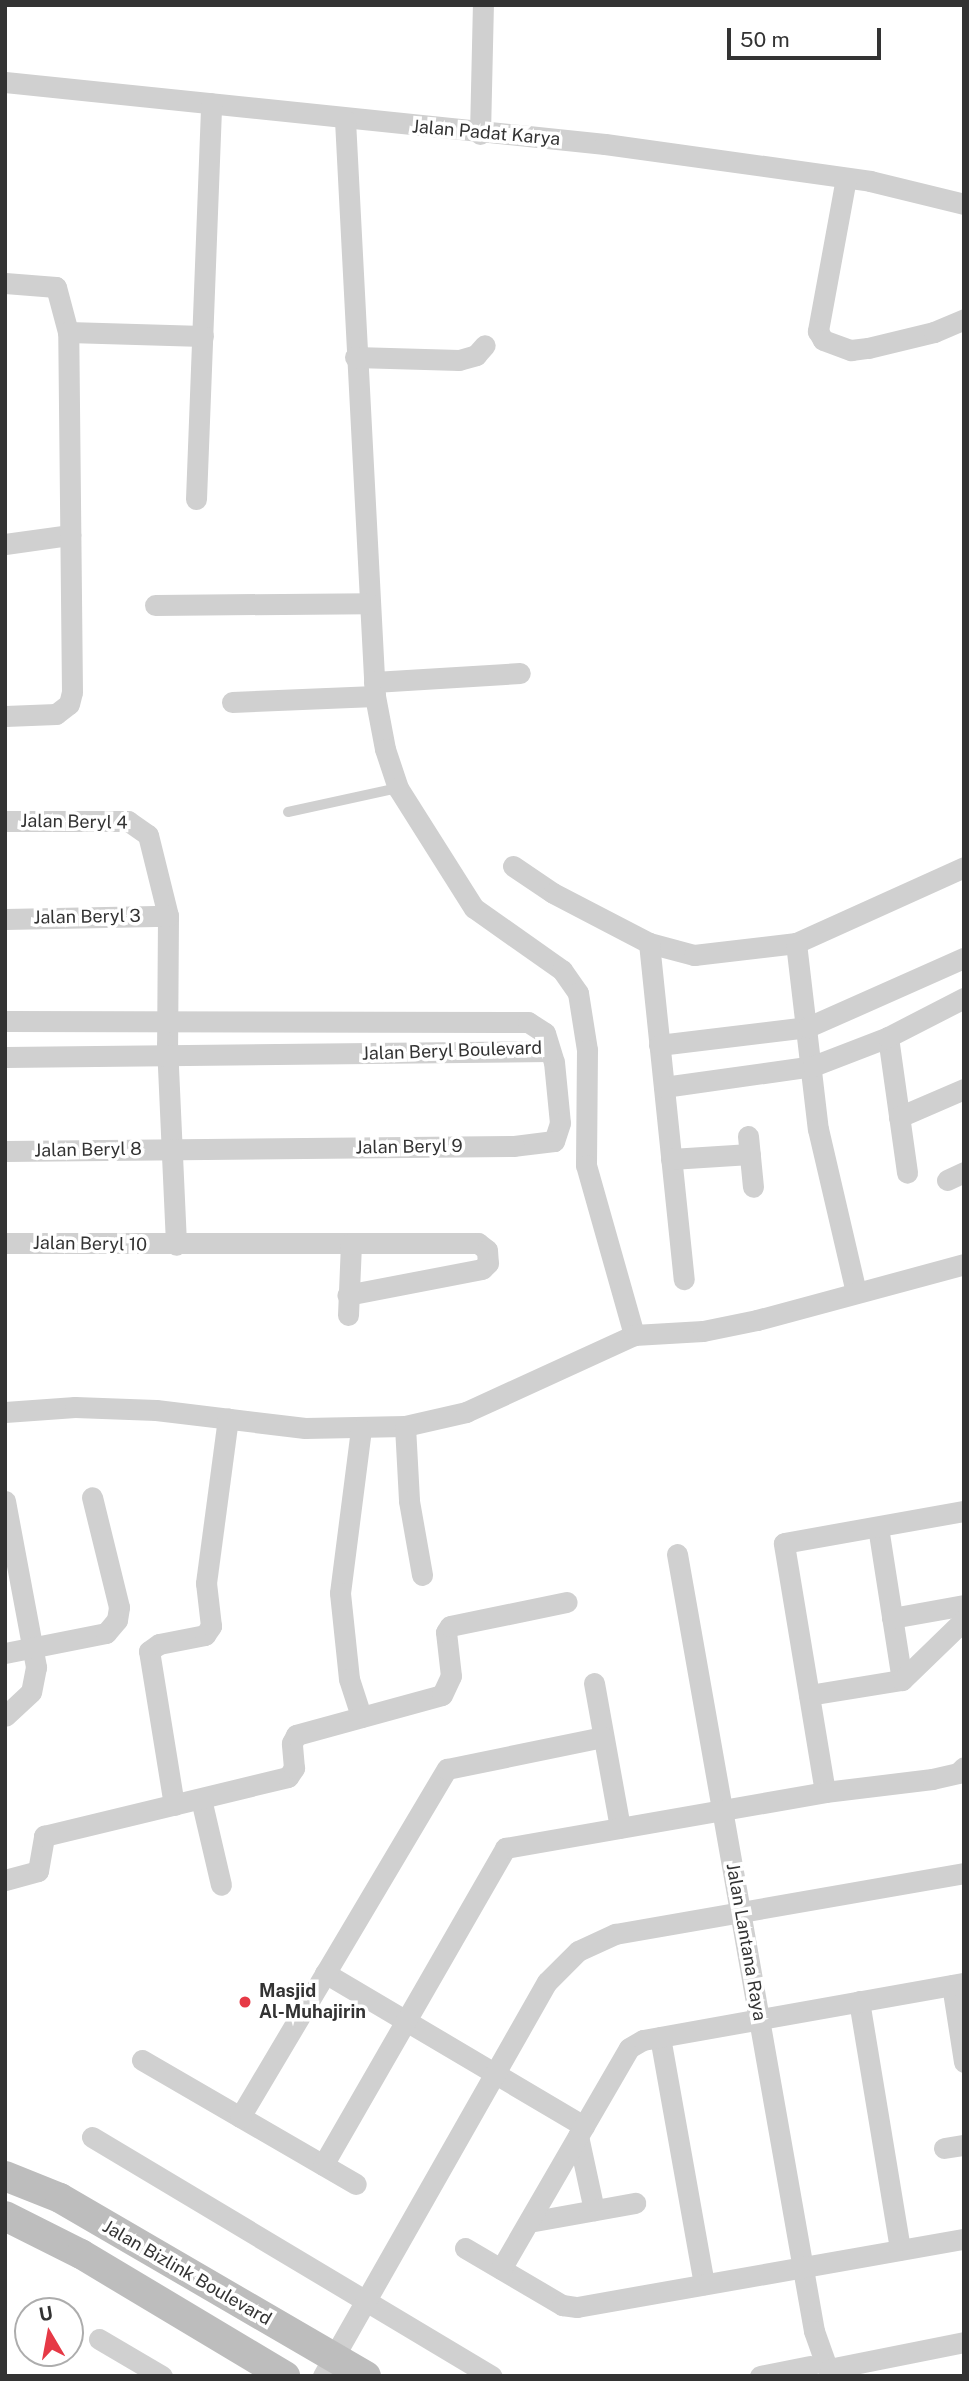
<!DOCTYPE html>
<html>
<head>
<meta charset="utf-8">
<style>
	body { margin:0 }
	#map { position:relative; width:969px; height:2381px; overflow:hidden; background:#fff; font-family:"Public Sans",sans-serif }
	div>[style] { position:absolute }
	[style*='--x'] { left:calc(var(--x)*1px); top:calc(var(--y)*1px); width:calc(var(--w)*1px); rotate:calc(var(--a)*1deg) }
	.lane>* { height:10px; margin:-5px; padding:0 5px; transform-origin:5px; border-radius:5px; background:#d0d0d0 }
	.street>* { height:21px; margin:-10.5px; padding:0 10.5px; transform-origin:10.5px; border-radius:10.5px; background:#d0d0d0 }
	.secondary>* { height:30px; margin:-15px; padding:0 15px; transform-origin:15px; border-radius:15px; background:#bdbdbd }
	.dots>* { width:19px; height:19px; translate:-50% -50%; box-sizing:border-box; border:4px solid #fff; border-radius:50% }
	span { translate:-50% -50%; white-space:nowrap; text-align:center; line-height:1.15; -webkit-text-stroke:7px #fff; paint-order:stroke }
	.street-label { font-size:18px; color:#333 }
	.poi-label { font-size:18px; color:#333; font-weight:700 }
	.left { translate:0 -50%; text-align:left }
	.frame { position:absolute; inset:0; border:7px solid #333; pointer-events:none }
	.north { position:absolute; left:14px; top:2297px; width:70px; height:70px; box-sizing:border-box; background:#fff; border:2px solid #adadad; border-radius:50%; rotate:350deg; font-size:19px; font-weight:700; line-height:28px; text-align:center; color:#333 }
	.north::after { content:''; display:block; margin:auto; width:24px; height:32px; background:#e63946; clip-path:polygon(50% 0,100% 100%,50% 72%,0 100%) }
	.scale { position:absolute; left:727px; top:28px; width:154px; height:32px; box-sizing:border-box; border:4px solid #333; border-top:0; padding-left:9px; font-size:21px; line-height:24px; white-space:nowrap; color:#333; -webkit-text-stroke:5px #fff; paint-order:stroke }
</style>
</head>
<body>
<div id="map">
	<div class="lane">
		<i style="--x:288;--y:812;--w:113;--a:-12.3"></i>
	</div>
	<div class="street">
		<i style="--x:5;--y:82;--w:603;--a:5.9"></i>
		<i style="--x:605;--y:144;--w:268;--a:7.9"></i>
		<i style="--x:870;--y:181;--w:97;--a:13.7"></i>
		<i style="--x:345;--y:120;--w:577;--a:87.02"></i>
		<i style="--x:375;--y:696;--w:54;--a:79.3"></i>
		<i style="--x:385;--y:749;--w:41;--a:71.6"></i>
		<i style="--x:398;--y:788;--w:142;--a:57.7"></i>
		<i style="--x:474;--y:908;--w:108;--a:35.2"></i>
		<i style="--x:562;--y:970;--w:28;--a:55"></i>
		<i style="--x:578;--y:993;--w:58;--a:81"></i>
		<i style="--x:587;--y:1050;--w:115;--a:90.5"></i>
		<i style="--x:586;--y:1165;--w:177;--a:74.2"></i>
		<i style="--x:480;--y:134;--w:129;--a:-88.7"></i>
		<i style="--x:846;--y:178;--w:156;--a:100.4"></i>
		<i style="--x:818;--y:331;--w:10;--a:61"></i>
		<i style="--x:823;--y:340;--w:30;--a:20"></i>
		<i style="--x:851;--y:350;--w:17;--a:-7"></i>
		<i style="--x:868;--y:348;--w:68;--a:-13.6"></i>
		<i style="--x:934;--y:332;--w:33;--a:-23"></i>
		<i style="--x:5;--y:283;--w:51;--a:4.5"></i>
		<i style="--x:56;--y:287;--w:47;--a:75.1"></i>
		<i style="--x:355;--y:357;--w:104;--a:1.7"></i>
		<i style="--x:459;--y:360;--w:18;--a:-16"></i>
		<i style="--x:476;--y:355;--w:13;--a:-48"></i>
		<i style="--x:196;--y:499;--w:396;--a:-87.8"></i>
		<i style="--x:5;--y:544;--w:66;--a:-7.9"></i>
		<i style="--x:155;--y:605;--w:214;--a:-0.5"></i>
		<i style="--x:374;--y:682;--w:146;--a:-3.5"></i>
		<i style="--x:232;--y:702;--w:143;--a:-2.4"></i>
		<i style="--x:5;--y:716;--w:51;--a:-2.2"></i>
		<i style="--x:56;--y:714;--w:16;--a:-38"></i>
		<i style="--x:69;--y:704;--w:12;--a:-76"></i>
		<i style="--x:72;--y:692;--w:360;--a:-90.6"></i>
		<i style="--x:68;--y:332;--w:135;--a:1.7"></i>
		<i style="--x:5;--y:821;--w:123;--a:0"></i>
		<i style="--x:128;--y:821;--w:24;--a:35"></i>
		<i style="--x:148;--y:835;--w:83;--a:76.1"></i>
		<i style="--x:168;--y:916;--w:129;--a:90.4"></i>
		<i style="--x:167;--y:1045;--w:200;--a:87.4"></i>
		<i style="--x:513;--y:866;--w:48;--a:34"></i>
		<i style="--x:553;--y:893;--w:108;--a:27.5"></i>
		<i style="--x:649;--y:943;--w:47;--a:14.9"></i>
		<i style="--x:694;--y:955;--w:103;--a:-6.7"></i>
		<i style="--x:796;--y:943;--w:184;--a:-24.3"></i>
		<i style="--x:5;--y:919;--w:163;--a:-1.1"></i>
		<i style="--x:649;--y:943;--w:338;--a:84.1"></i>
		<i style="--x:796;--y:943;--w:187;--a:83.3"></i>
		<i style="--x:818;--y:1129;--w:167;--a:76.9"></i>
		<i style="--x:5;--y:1021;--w:523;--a:0.11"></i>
		<i style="--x:528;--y:1022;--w:20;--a:33"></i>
		<i style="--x:545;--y:1033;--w:30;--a:73"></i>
		<i style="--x:554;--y:1062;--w:61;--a:84.4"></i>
		<i style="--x:560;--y:1123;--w:19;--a:108"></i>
		<i style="--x:554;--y:1141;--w:40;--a:172.9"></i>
		<i style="--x:514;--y:1146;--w:509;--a:179.44"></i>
		<i style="--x:888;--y:1037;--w:137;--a:82"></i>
		<i style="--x:659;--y:1045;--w:150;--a:-6.9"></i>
		<i style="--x:808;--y:1027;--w:171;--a:-23.9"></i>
		<i style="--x:5;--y:1057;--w:545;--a:-0.63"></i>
		<i style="--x:664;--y:1087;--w:150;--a:-8"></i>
		<i style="--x:813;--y:1066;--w:80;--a:-21.1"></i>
		<i style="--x:888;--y:1037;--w:85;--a:-27.2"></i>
		<i style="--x:899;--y:1117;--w:71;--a:-23.3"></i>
		<i style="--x:748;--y:1136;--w:51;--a:84.4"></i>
		<i style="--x:671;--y:1159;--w:79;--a:-3.6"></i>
		<i style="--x:947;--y:1180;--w:19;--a:-25"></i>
		<i style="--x:5;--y:1243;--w:473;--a:0"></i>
		<i style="--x:478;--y:1243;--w:11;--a:38"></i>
		<i style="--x:487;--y:1250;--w:13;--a:86"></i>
		<i style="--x:488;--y:1263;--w:8;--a:135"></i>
		<i style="--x:482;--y:1269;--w:137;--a:169.1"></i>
		<i style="--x:348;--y:1315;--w:72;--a:-87.6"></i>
		<i style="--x:5;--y:1412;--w:70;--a:-4.1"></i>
		<i style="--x:75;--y:1407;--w:81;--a:2.1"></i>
		<i style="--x:156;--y:1410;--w:150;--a:6.9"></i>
		<i style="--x:305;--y:1428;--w:100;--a:-1.1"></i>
		<i style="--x:405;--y:1426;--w:63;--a:-12.9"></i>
		<i style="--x:466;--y:1412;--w:185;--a:-24.6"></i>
		<i style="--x:634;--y:1335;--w:69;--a:-3.3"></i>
		<i style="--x:703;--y:1331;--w:55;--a:-11.5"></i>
		<i style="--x:757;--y:1320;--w:214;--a:-15.1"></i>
		<i style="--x:405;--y:1426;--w:75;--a:86.9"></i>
		<i style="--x:409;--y:1501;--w:75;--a:80"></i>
		<i style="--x:361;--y:1429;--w:165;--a:97.3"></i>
		<i style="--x:340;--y:1593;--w:86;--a:84"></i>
		<i style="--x:349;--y:1679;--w:40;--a:72"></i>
		<i style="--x:5;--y:1501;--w:169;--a:79.4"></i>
		<i style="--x:36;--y:1667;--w:25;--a:101"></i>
		<i style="--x:31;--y:1692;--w:35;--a:137"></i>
		<i style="--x:878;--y:1527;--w:155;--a:81.1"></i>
		<i style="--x:677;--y:1554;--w:789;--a:80"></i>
		<i style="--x:814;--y:2331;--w:48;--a:70.4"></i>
		<i style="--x:892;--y:1618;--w:73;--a:-10.2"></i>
		<i style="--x:5;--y:1653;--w:103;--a:-11.2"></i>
		<i style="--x:106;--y:1633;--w:17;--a:-50"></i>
		<i style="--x:117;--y:1620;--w:13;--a:-81"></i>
		<i style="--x:119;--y:1607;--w:113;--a:-103.8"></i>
		<i style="--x:594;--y:1683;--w:147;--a:79.8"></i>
		<i style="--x:809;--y:1695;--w:94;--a:-9.2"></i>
		<i style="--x:902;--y:1680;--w:86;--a:-44.1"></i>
		<i style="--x:825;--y:1792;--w:252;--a:-99.4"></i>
		<i style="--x:784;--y:1543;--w:183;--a:-10.1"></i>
		<i style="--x:201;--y:1799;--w:88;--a:76.9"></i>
		<i style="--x:174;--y:1805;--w:156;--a:-99.2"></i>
		<i style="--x:149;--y:1651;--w:12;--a:-35"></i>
		<i style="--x:159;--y:1644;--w:47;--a:-11.1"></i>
		<i style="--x:205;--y:1635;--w:11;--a:-56"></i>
		<i style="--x:211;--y:1626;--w:43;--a:-96.6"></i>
		<i style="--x:206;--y:1583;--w:166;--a:-82.4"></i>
		<i style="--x:5;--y:1880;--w:34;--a:-15"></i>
		<i style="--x:38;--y:1871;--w:36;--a:-80"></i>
		<i style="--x:44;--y:1836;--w:251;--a:-13.6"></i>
		<i style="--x:288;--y:1777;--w:11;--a:-56"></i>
		<i style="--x:294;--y:1768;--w:25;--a:-95"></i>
		<i style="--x:292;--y:1743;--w:9;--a:-63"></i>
		<i style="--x:296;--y:1735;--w:151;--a:-15.3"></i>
		<i style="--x:442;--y:1695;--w:21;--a:-65"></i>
		<i style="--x:451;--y:1676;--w:44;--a:-96.5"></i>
		<i style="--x:446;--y:1632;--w:7;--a:-56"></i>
		<i style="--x:450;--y:1626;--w:119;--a:-11.6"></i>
		<i style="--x:325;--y:1973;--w:301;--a:30.6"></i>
		<i style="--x:952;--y:1985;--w:78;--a:81.1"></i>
		<i style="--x:859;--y:2001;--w:252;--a:80.6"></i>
		<i style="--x:660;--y:2037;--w:251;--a:79.9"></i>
		<i style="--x:142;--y:2060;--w:247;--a:30.1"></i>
		<i style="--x:240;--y:2117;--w:405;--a:-59.3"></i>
		<i style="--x:447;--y:1769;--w:159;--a:-11.6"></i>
		<i style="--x:578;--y:2136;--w:76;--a:77.8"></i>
		<i style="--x:92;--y:2137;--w:466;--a:30.9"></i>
		<i style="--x:944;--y:2148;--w:20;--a:-9"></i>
		<i style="--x:323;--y:2165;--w:366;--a:-60.1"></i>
		<i style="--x:505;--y:1848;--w:325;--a:-9.9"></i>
		<i style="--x:825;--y:1792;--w:108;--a:-6.9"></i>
		<i style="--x:932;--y:1779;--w:27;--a:-13"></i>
		<i style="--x:958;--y:1773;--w:8;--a:-45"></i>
		<i style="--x:529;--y:2222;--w:108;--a:-10.2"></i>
		<i style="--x:465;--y:2248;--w:113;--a:30.4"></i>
		<i style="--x:562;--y:2305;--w:15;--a:8"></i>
		<i style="--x:577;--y:2307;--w:393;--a:-10"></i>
		<i style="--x:501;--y:2269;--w:255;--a:-59.9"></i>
		<i style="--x:629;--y:2048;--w:16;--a:-30"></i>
		<i style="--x:643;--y:2040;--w:326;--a:-10.1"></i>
		<i style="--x:99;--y:2339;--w:73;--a:30.4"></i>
		<i style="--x:829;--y:2369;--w:138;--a:-11.3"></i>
		<i style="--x:323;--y:2376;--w:453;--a:-60.4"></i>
		<i style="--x:547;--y:1982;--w:44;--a:-45"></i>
		<i style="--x:578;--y:1951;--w:41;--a:-24.7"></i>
		<i style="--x:615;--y:1934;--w:354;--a:-9.9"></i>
		<i style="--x:760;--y:2376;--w:51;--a:-11.3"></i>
	</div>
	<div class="secondary">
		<i style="--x:5;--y:2176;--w:59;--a:21.8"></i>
		<i style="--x:60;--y:2198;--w:354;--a:30.2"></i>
		<i style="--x:5;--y:2216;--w:85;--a:26.6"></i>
		<i style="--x:81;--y:2254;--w:238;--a:30.9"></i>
	</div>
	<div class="dots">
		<i style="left:245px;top:2002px;background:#e63946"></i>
	</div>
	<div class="street-label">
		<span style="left:486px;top:133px;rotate:5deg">Jalan Padat Karya</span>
		<span style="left:74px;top:822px;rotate:1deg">Jalan Beryl 4</span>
		<span style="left:87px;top:917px;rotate:-1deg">Jalan Beryl 3</span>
		<span style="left:452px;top:1051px;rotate:-2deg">Jalan Beryl Boulevard</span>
		<span style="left:409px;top:1147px;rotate:-1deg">Jalan Beryl 9</span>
		<span style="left:88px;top:1150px;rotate:-1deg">Jalan Beryl 8</span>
		<span style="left:90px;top:1244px;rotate:1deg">Jalan Beryl 10</span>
		<span style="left:746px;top:1942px;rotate:80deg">Jalan Lantana Raya</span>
		<span style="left:187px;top:2273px;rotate:30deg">Jalan Bizlink Boulevard</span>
	</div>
	<div class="poi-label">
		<span class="left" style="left:259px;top:2002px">Masjid<br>Al-Muhajirin</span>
	</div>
	<div class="frame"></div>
	<div class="north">U</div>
	<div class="scale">50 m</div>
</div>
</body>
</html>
